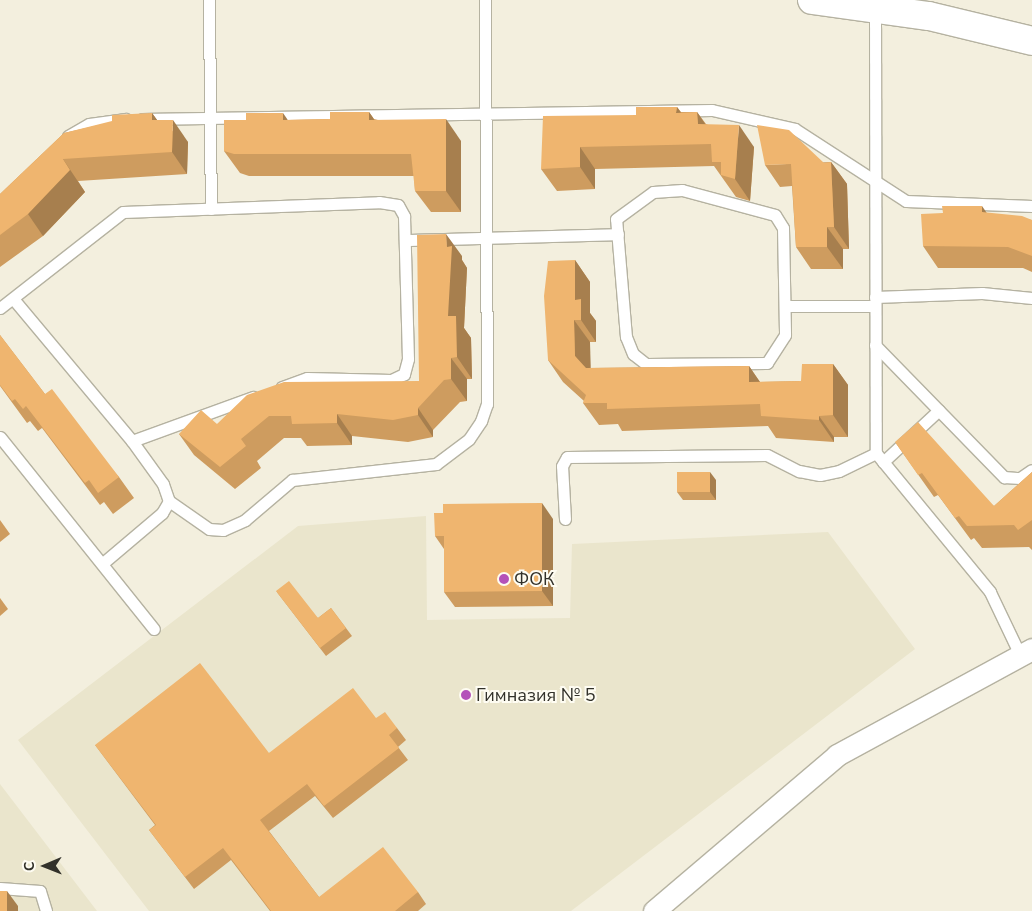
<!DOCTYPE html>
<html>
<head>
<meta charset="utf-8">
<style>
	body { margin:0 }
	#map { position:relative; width:1032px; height:911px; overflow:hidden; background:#f3efde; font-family:"Nunito Sans",sans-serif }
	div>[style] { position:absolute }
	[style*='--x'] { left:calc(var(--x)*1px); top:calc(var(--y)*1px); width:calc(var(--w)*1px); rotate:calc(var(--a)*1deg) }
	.built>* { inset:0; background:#eae5cc }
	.roads { filter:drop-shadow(1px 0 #b5b2a1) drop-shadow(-1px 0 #b5b2a1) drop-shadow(0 1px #b5b2a1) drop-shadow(0 -1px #b5b2a1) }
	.service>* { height:11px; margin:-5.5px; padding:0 5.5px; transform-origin:5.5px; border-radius:5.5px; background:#fff }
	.minor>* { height:21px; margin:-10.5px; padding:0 10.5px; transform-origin:10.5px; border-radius:10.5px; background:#fff }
	.secondary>* { height:28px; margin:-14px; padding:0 14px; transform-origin:14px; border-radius:14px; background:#fff }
	.wall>* { inset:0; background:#ce9c5f }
	.shaded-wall>* { inset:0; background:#a77f4e }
	.building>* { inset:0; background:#efb56f; transform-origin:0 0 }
	.dots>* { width:14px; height:14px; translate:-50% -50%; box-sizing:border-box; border:2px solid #fefcf2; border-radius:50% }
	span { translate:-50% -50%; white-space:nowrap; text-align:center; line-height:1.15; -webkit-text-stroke:4px #fefcf2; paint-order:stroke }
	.poi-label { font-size:18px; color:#32312a }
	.left { translate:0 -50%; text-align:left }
	.north { position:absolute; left:20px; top:841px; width:50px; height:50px; -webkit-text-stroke:4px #fefcf2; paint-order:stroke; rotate:269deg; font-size:14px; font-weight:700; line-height:20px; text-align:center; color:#32312a }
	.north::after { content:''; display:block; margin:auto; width:18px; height:22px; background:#32312a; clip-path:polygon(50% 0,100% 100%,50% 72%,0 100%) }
</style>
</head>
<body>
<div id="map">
	<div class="built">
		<i style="clip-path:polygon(426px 516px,427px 620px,570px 618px,572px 544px,828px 532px,915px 649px,571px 911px,149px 911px,18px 740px,298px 526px)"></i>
		<i style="clip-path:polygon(0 784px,97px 911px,0 911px)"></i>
	</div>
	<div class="roads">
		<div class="service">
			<i style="--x:209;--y:0;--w:209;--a:89.5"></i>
			<i style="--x:875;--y:8;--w:445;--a:89.9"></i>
			<i style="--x:876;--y:453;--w:180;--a:50.6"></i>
			<i style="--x:990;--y:592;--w:70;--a:64.5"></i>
			<i style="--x:142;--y:119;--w:570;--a:-0.9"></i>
			<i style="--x:712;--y:110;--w:85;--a:12.9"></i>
			<i style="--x:795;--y:129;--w:132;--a:33"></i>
			<i style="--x:906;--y:201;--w:126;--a:2.3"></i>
			<i style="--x:68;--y:136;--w:24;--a:-30"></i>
			<i style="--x:89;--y:124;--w:37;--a:-8"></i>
			<i style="--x:682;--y:190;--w:96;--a:15"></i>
			<i style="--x:775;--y:215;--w:15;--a:58"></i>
			<i style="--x:783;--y:228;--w:107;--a:88.9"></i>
			<i style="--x:785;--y:335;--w:33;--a:123"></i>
			<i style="--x:767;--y:363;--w:121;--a:179.5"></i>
			<i style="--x:646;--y:364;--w:16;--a:-142"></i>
			<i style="--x:633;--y:354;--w:18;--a:-112"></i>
			<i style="--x:626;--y:337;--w:118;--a:-94.8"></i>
			<i style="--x:616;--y:219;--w:46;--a:-36.1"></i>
			<i style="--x:653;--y:192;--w:29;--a:-4"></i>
			<i style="--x:405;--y:240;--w:213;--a:-1.6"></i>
			<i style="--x:875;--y:297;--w:107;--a:-2.1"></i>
			<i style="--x:982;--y:293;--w:50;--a:5.7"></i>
			<i style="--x:15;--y:301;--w:182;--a:50.1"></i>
			<i style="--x:132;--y:441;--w:53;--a:54.2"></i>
			<i style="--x:163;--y:484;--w:18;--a:71"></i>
			<i style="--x:169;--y:501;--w:14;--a:120"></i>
			<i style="--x:162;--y:513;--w:77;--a:139.7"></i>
			<i style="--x:785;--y:306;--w:90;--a:0"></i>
			<i style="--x:0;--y:308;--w:156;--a:-38"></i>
			<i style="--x:123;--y:212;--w:256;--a:-2.2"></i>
			<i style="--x:379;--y:202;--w:19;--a:9"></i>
			<i style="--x:398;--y:205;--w:13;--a:61"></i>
			<i style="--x:404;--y:216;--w:143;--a:88.4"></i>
			<i style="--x:408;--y:359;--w:16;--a:105"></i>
			<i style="--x:404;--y:374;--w:14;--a:155"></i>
			<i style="--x:391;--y:380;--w:84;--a:-178.6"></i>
			<i style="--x:307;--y:378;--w:27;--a:160"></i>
			<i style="--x:875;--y:345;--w:185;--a:45.7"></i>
			<i style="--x:1004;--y:477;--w:16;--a:4"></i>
			<i style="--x:1020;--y:478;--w:14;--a:-34"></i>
			<i style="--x:0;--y:437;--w:246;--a:51.3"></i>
			<i style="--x:132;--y:441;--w:129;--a:-20"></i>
			<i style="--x:883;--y:462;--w:76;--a:-42.9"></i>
			<i style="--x:169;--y:501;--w:49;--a:35"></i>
			<i style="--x:209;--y:529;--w:14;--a:4"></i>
			<i style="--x:223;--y:530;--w:24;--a:-24"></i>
			<i style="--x:245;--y:520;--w:62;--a:-40.4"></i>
			<i style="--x:292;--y:480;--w:145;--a:-6.3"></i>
			<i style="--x:436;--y:464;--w:41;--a:-37.1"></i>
			<i style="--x:469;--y:439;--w:22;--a:-56"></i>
			<i style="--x:481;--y:421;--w:18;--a:-71"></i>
			<i style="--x:487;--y:404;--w:404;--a:-90.3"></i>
			<i style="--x:565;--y:519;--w:53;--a:-93.2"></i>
			<i style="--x:562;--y:466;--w:10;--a:-61"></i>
			<i style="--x:567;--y:457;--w:200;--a:-0.6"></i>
			<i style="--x:767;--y:455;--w:36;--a:27"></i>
			<i style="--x:799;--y:471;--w:21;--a:11"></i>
			<i style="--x:820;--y:475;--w:19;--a:-12"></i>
			<i style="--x:839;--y:471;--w:41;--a:-25.9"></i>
			<i style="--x:0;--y:888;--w:40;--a:4.3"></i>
			<i style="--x:40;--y:891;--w:21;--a:73"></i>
		</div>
		<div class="minor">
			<i style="--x:654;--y:911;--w:240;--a:-40.4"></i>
			<i style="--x:837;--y:755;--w:222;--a:-28.5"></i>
		</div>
		<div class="secondary">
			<i style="--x:812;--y:0;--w:118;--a:7.8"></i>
			<i style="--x:929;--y:16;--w:106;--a:13.6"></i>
		</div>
	</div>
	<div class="wall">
		<i style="clip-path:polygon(677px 107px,681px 112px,697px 112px,706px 124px,754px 147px,750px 201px,736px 197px,714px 166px,595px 169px,595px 189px,557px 191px,541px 169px,636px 115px)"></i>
		<i style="clip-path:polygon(369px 112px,374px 119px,461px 141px,461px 212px,431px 212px,415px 191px,414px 176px,249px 176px,240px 173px,224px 151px,288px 120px,330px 119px)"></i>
		<i style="clip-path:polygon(152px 113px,157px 120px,188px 142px,187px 174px,78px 181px,85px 192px,43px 236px,0 267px,0 194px,64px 133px)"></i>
		<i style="clip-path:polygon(831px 162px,847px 184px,849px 249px,843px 249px,843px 269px,811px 269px,796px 247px,792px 186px,780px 187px,765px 165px)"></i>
		<i style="clip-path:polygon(987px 213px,1032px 220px,1032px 272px,1023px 268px,938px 268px,923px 246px)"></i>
		<i style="clip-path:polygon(462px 256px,462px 260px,467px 268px,464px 328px,471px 338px,472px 379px,467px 379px,467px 401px,460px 402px,433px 430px,433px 437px,408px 442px,352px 436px,352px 445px,307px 446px,301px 438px,284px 438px,257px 461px,261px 468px,235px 489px,194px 455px,179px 434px,217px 424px,419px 381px)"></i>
		<i style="clip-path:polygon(575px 260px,590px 282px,590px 313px,596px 321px,596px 342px,590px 342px,590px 368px,749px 366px,760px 382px,801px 381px,833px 364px,848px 385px,848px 437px,834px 437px,834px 442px,776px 438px,768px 426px,622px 431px,618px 424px,599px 425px,583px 403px,584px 401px,563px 382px,548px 360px)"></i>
		<i style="clip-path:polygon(0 335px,45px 394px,119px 477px,134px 498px,113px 514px,104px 502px,100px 505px,42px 428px,38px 431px,30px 421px,27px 423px,0 386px)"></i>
		<i style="clip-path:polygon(895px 442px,994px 506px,1032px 472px,1032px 550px,1029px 547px,982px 548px,974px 538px,971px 540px,938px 495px,934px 497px)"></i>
		<i style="clip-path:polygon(716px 480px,716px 500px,683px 500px,677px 492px)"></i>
		<i style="clip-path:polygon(553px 519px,553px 606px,455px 607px,444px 592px,444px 549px,435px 536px)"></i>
		<i style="clip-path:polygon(0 520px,10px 534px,0 542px)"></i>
		<i style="clip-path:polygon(276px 591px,318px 618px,331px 608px,352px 636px,326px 656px)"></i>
		<i style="clip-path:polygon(0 598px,8px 609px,0 616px)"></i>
		<i style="clip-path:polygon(376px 718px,397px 728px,406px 740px,398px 747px,408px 760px,333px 818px,315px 796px,269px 831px,319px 897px,418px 892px,426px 904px,418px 911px,270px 911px,231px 860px,194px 889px,149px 830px,155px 825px,95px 745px,269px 753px)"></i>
	</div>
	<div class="shaded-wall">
		<i style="clip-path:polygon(677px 107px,692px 129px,676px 113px)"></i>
		<i style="clip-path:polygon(369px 112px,384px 134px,369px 120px)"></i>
		<i style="clip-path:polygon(697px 112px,712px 134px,698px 124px)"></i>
		<i style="clip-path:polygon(152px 113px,168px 135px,152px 120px)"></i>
		<i style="clip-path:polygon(283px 113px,298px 135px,283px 120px)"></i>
		<i style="clip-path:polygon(446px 119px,461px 141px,461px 212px,446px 191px)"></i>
		<i style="clip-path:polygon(173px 120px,188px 142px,187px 174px,172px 152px)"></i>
		<i style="clip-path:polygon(739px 125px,754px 147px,750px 201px,735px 179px)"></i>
		<i style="clip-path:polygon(580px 147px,595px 169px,595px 189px,580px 167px)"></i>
		<i style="clip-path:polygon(63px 159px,85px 192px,43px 236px,28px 214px)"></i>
		<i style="clip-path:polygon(831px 162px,847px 184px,849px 249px,834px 227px)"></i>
		<i style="clip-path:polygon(982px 206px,997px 228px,982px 212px)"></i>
		<i style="clip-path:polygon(827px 227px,843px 249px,843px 269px,827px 247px)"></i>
		<i style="clip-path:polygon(446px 234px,462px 256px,462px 260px,467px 268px,464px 328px,471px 338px,472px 379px,457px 357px,448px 316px)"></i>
		<i style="clip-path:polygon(575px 260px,590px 282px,590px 313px,596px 321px,596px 342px,581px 320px,575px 300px)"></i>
		<i style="clip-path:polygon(574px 320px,590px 342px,591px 377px,575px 356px)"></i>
		<i style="clip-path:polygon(451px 358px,467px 379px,467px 401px,451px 379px)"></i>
		<i style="clip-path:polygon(833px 364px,848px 385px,848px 437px,833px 415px)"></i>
		<i style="clip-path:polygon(749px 366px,764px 388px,749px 382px)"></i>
		<i style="clip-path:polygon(418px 408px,433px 430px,433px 437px,418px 415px)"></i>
		<i style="clip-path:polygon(337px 414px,352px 436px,352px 445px,337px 423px)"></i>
		<i style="clip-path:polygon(819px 416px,834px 437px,834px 442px,819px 420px)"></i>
		<i style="clip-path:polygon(710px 472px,716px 480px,716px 500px,710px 492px)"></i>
		<i style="clip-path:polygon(542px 503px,553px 519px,553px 606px,542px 591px)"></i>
		<i style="clip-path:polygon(7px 891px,18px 906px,18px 911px,7px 911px)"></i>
	</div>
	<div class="building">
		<i style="clip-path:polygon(636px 107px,677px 107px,676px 113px,697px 112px,698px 124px,739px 125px,735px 179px,721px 175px,721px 162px,712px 162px,711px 144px,580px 147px,580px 167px,541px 169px,543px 116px,636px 115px)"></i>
		<i style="clip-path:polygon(330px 112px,369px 112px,369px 120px,446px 119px,446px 191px,415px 191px,411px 154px,234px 154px,224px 151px,224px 120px,246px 120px,246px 113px,283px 113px,283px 120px,330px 119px)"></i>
		<i style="clip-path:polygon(152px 113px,152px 120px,173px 120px,172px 152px,63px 159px,70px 170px,28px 214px,0 235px,0 194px,64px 133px,112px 121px,112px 115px)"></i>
		<i style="clip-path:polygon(757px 125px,789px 130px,824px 163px,831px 162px,834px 227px,827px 227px,827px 247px,796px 247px,791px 164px,765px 165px)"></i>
		<i style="clip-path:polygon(942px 206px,982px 206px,982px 212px,1022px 216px,1032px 220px,1032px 256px,1008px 247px,923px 246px,921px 214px,943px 213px)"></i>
		<i style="clip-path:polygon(446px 234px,447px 247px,452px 246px,448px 316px,456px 316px,457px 357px,451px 358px,451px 379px,444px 380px,418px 408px,418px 415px,393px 420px,337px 414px,337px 423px,292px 424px,291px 416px,269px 416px,241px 439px,246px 446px,220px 467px,179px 434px,201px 410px,217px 424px,247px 395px,284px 382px,419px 381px,417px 235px)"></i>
		<i style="clip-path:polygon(575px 260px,575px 300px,581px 299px,581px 320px,574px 320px,575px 356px,586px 368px,749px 366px,749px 382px,801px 381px,802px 364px,833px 364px,833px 415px,819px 416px,819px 420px,761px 416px,760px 404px,607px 409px,607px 403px,583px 403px,586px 395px,548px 360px,544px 296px,548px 261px)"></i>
		<i style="clip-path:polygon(0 335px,45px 394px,52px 389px,119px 477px,98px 493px,89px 480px,85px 483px,26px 406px,23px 409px,15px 399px,12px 401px,0 385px)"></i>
		<i style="clip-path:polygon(918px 422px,994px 506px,1032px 472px,1032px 520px,1018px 530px,1014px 525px,967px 526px,959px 516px,955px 518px,922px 473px,918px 475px,895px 442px)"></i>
		<i style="left:677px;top:472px;width:33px;height:20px"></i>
		<i style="clip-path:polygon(542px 503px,542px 591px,444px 592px,444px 536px,435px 536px,434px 513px,443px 513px,443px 504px)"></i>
		<i style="clip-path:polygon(289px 581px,318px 618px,331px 608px,346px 628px,320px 648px,276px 591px)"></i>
		<i style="clip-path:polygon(200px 663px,269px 753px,353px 688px,376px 718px,385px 712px,397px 728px,389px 735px,399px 748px,324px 806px,307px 784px,260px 820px,319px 897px,383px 847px,418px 892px,395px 911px,271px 911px,223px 848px,185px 877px,149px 830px,156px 825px,95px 745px)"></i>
		<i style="left:0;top:891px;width:7px;height:20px"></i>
	</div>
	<div class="dots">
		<i style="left:504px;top:579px;background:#b452b9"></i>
		<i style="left:466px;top:695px;background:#b452b9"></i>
	</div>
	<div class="poi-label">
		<span class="left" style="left:514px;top:579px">ФОК</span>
		<span class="left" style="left:476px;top:695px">Гимназия № 5</span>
	</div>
	<div class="north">С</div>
</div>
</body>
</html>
